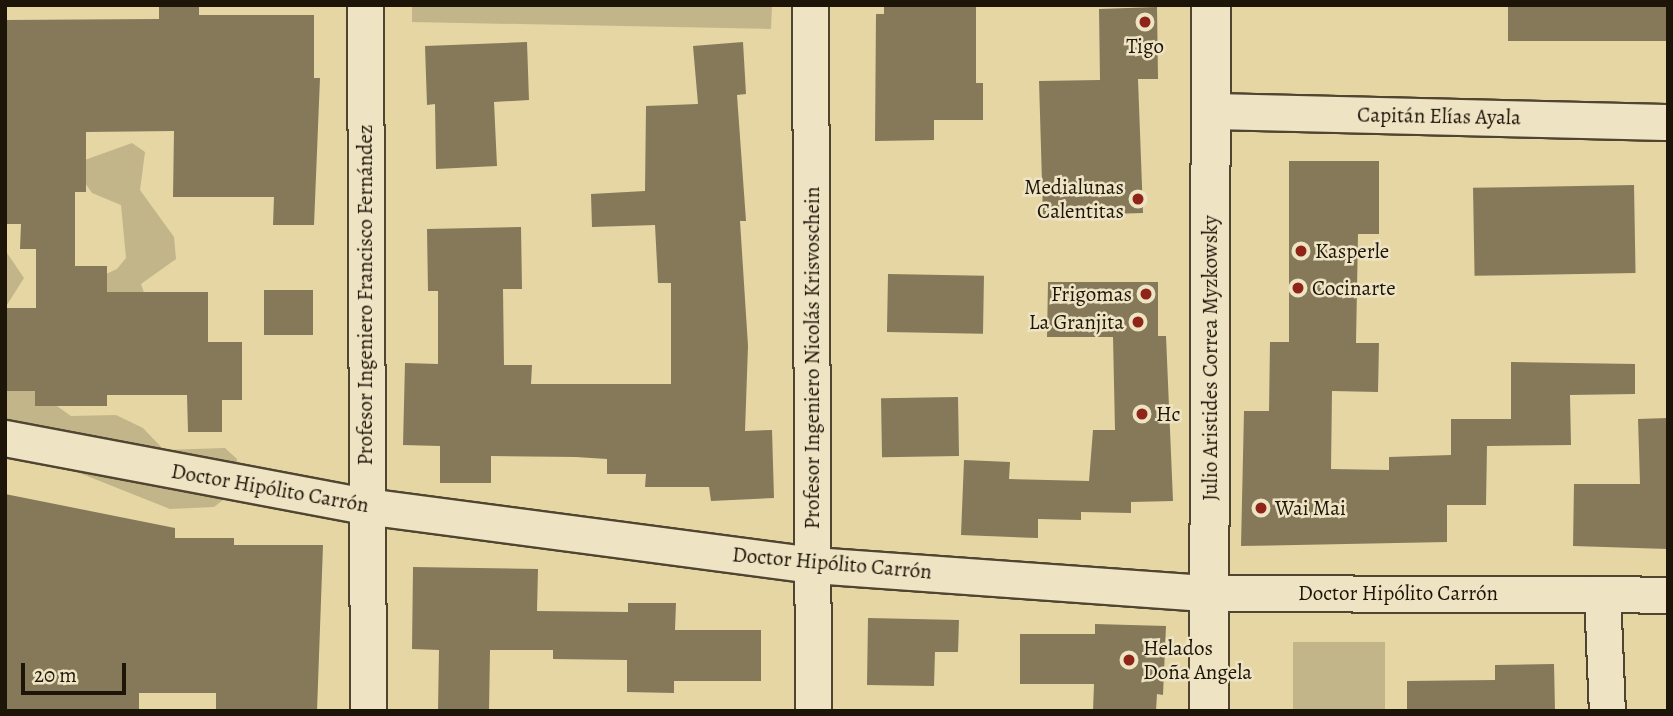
<!DOCTYPE html>
<html>
<head>
<meta charset="utf-8">
<style>
	body { margin:0 }
	#map { position:relative; width:1673px; height:716px; overflow:hidden; background:#e5d6a4; font-family:Alegreya,serif }
	div>[style] { position:absolute }
	[style*='--x'] { left:calc(var(--x)*1px); top:calc(var(--y)*1px); width:calc(var(--w)*1px); rotate:calc(var(--a)*1deg) }
	.green>* { inset:0; background:#c3b58a; transform-origin:0 0 }
	.building>* { inset:0; background:#85795a; transform-origin:0 0 }
	.roads { filter:drop-shadow(2px 0 #504530) drop-shadow(-2px 0 #504530) drop-shadow(0 2px #504530) drop-shadow(0 -2px #504530) }
	.street>* { height:35px; margin:-17.5px; padding:0 17.5px; transform-origin:17.5px; border-radius:17.5px; background:#eee4c4 }
	.secondary>* { height:38px; margin:-19px; padding:0 19px; transform-origin:19px; border-radius:19px; background:#eee4c4 }
	.dots>* { width:19px; height:19px; translate:-50% -50%; box-sizing:border-box; border:4px solid #eee4c4; border-radius:50% }
	span { translate:-50% -50%; white-space:nowrap; text-align:center; line-height:1.15; -webkit-text-stroke:5px #eee4c4; paint-order:stroke }
	.poi-label { font-size:21px; color:#1e1509 }
	.right { translate:-100% -50%; text-align:right }
	.left { translate:0 -50%; text-align:left }
	.street-label { font-size:21px; color:#1e1509 }
	.frame { position:absolute; inset:0; border:7px solid #1e1509; pointer-events:none }
	.scale { position:absolute; left:21px; top:663px; width:105px; height:32px; box-sizing:border-box; border:4px solid #1e1509; border-top:0; padding-left:9px; font-size:21px; line-height:24px; white-space:nowrap; color:#1e1509; -webkit-text-stroke:5px #eee4c4; paint-order:stroke }
</style>
</head>
<body>
<div id="map">
	<div class="green">
		<i style="clip-path:polygon(412px 5px,772px 5px,771px 29px,412px 22px)"></i>
		<i style="clip-path:polygon(132px 143px,145px 152px,140px 190px,174px 237px,176px 259px,141px 284px,146px 298px,57px 316px,95px 279px,117px 269px,126px 258px,121px 205px,92px 193px,80px 176px,82px 161px)"></i>
		<i style="clip-path:polygon(5px 250px,24px 278px,5px 308px)"></i>
		<i style="clip-path:polygon(5px 369px,71px 416px,116px 415px,143px 428px,164px 450px,225px 448px,237px 459px,237px 489px,214px 507px,170px 509px,72px 470px,48px 453px,5px 442px)"></i>
		<i style="left:1293px;top:642px;width:92px;height:69px"></i>
	</div>
	<div class="building">
		<i style="clip-path:polygon(159px 5px,199px 5px,199px 15px,314px 15px,314px 78px,320px 78px,314px 225px,273px 225px,274px 197px,173px 197px,174px 131px,86px 132px,86px 192px,75px 192px,75px 266px,107px 266px,107px 292px,208px 292px,208px 342px,242px 342px,242px 400px,222px 400px,222px 432px,188px 432px,187px 395px,107px 395px,107px 406px,35px 406px,35px 391px,5px 391px,5px 308px,36px 308px,36px 249px,20px 249px,21px 224px,5px 224px,5px 20px,159px 19px)"></i>
		<i style="clip-path:polygon(884px 5px,976px 5px,976px 83px,983px 83px,983px 120px,934px 120px,934px 140px,875px 141px,876px 14px,884px 14px)"></i>
		<i style="left:1508px;top:5px;width:160px;height:36px"></i>
		<i style="clip-path:polygon(1157px 7px,1158px 79px,1138px 79px,1143px 213px,1043px 216px,1039px 81px,1100px 80px,1099px 9px)"></i>
		<i style="clip-path:polygon(527px 42px,529px 100px,494px 102px,497px 166px,436px 169px,435px 104px,427px 105px,425px 46px)"></i>
		<i style="clip-path:polygon(743px 42px,746px 94px,737px 95px,746px 221px,740px 221px,748px 346px,745px 431px,772px 430px,774px 498px,711px 501px,709px 487px,645px 487px,646px 474px,607px 474px,607px 459px,576px 457px,491px 456px,491px 483px,440px 483px,440px 446px,403px 445px,405px 363px,438px 364px,438px 291px,428px 291px,427px 229px,521px 227px,522px 289px,503px 289px,504px 365px,532px 365px,531px 384px,671px 384px,671px 283px,658px 283px,655px 225px,592px 227px,591px 194px,645px 191px,646px 106px,698px 104px,693px 46px)"></i>
		<i style="clip-path:polygon(1289px 161px,1379px 161px,1379px 234px,1358px 234px,1356px 343px,1379px 343px,1378px 392px,1332px 391px,1331px 469px,1389px 470px,1389px 457px,1451px 455px,1451px 419px,1511px 419px,1511px 362px,1635px 364px,1635px 394px,1570px 395px,1571px 445px,1487px 446px,1486px 505px,1447px 505px,1447px 542px,1241px 546px,1244px 411px,1269px 411px,1270px 342px,1289px 342px)"></i>
		<i style="left:1634px;top:185px;width:88px;height:161px;rotate:89deg"></i>
		<i style="left:888px;top:274px;width:96px;height:58px;rotate:1deg"></i>
		<i style="clip-path:polygon(1048px 282px,1158px 282px,1158px 336px,1166px 336px,1173px 501px,1131px 502px,1131px 513px,1081px 512px,1081px 520px,1038px 519px,1038px 538px,961px 535px,964px 460px,1010px 462px,1009px 479px,1089px 481px,1093px 430px,1115px 430px,1113px 337px,1047px 337px)"></i>
		<i style="left:264px;top:290px;width:49px;height:45px"></i>
		<i style="left:958px;top:397px;width:59px;height:77px;rotate:89deg"></i>
		<i style="clip-path:polygon(1668px 418px,1668px 549px,1573px 546px,1574px 484px,1640px 484px,1638px 419px)"></i>
		<i style="clip-path:polygon(5px 494px,175px 528px,175px 538px,234px 538px,234px 545px,323px 545px,317px 711px,216px 711px,216px 693px,139px 693px,139px 711px,5px 711px)"></i>
		<i style="clip-path:polygon(413px 567px,538px 569px,537px 611px,628px 612px,628px 603px,676px 603px,675px 630px,761px 630px,761px 681px,674px 681px,674px 693px,627px 692px,627px 660px,553px 659px,553px 650px,490px 650px,489px 711px,438px 711px,439px 650px,412px 649px)"></i>
		<i style="clip-path:polygon(868px 618px,959px 620px,958px 652px,935px 652px,934px 686px,867px 685px)"></i>
		<i style="clip-path:polygon(1095px 624px,1166px 626px,1163px 695px,1157px 694px,1156px 711px,1093px 711px,1094px 684px,1020px 684px,1020px 634px,1095px 634px)"></i>
		<i style="clip-path:polygon(1554px 664px,1555px 711px,1407px 711px,1407px 681px,1495px 680px,1495px 665px)"></i>
	</div>
	<div class="roads">
		<div class="street">
			<i style="--x:365;--y:5;--w:706;--a:89.76"></i>
			<i style="--x:810;--y:5;--w:706;--a:89.76"></i>
			<i style="--x:1211;--y:111;--w:457;--a:1.4"></i>
			<i style="--x:5;--y:438;--w:366;--a:10.7"></i>
			<i style="--x:365;--y:506;--w:452;--a:7.5"></i>
			<i style="--x:813;--y:565;--w:396;--a:4.1"></i>
			<i style="--x:1208;--y:593;--w:460;--a:0.2"></i>
			<i style="--x:1602;--y:594;--w:117;--a:87.6"></i>
		</div>
		<div class="secondary">
			<i style="--x:1209;--y:711;--w:706;--a:-89.84"></i>
		</div>
	</div>
	<div class="dots">
		<i style="left:1145px;top:22px;background:#8f2418"></i>
		<i style="left:1138px;top:199px;background:#8f2418"></i>
		<i style="left:1301px;top:251px;background:#8f2418"></i>
		<i style="left:1298px;top:288px;background:#8f2418"></i>
		<i style="left:1146px;top:294px;background:#8f2418"></i>
		<i style="left:1138px;top:322px;background:#8f2418"></i>
		<i style="left:1142px;top:414px;background:#8f2418"></i>
		<i style="left:1261px;top:508px;background:#8f2418"></i>
		<i style="left:1129px;top:660px;background:#8f2418"></i>
	</div>
	<div class="poi-label">
		<span style="left:1145px;top:46px">Tigo</span>
		<span class="right" style="left:1124px;top:199px">Medialunas<br>Calentitas</span>
		<span class="left" style="left:1315px;top:251px">Kasperle</span>
		<span class="left" style="left:1312px;top:288px">Cocinarte</span>
		<span class="right" style="left:1132px;top:294px">Frigomas</span>
		<span class="right" style="left:1124px;top:322px">La Granjita</span>
		<span class="left" style="left:1156px;top:414px">Hc</span>
		<span class="left" style="left:1275px;top:508px">Wai Mai</span>
		<span class="left" style="left:1143px;top:660px">Helados<br>Doña Angela</span>
	</div>
	<div class="street-label">
		<span style="left:1439px;top:116px;rotate:1deg">Capitán Elías Ayala</span>
		<span style="left:365px;top:295px;rotate:-90deg">Profesor Ingeniero Francisco Fernández</span>
		<span style="left:812px;top:358px;rotate:-90deg">Profesor Ingeniero Nicolás Krisvoschein</span>
		<span style="left:1210px;top:358px;rotate:-90deg">Julio Aristides Correa Myzkowsky</span>
		<span style="left:270px;top:488px;rotate:10deg">Doctor Hipólito Carrón</span>
		<span style="left:832px;top:563px;rotate:5deg">Doctor Hipólito Carrón</span>
		<span style="left:1398px;top:593px">Doctor Hipólito Carrón</span>
	</div>
	<div class="frame"></div>
	<div class="scale">20 m</div>
</div>
</body>
</html>
